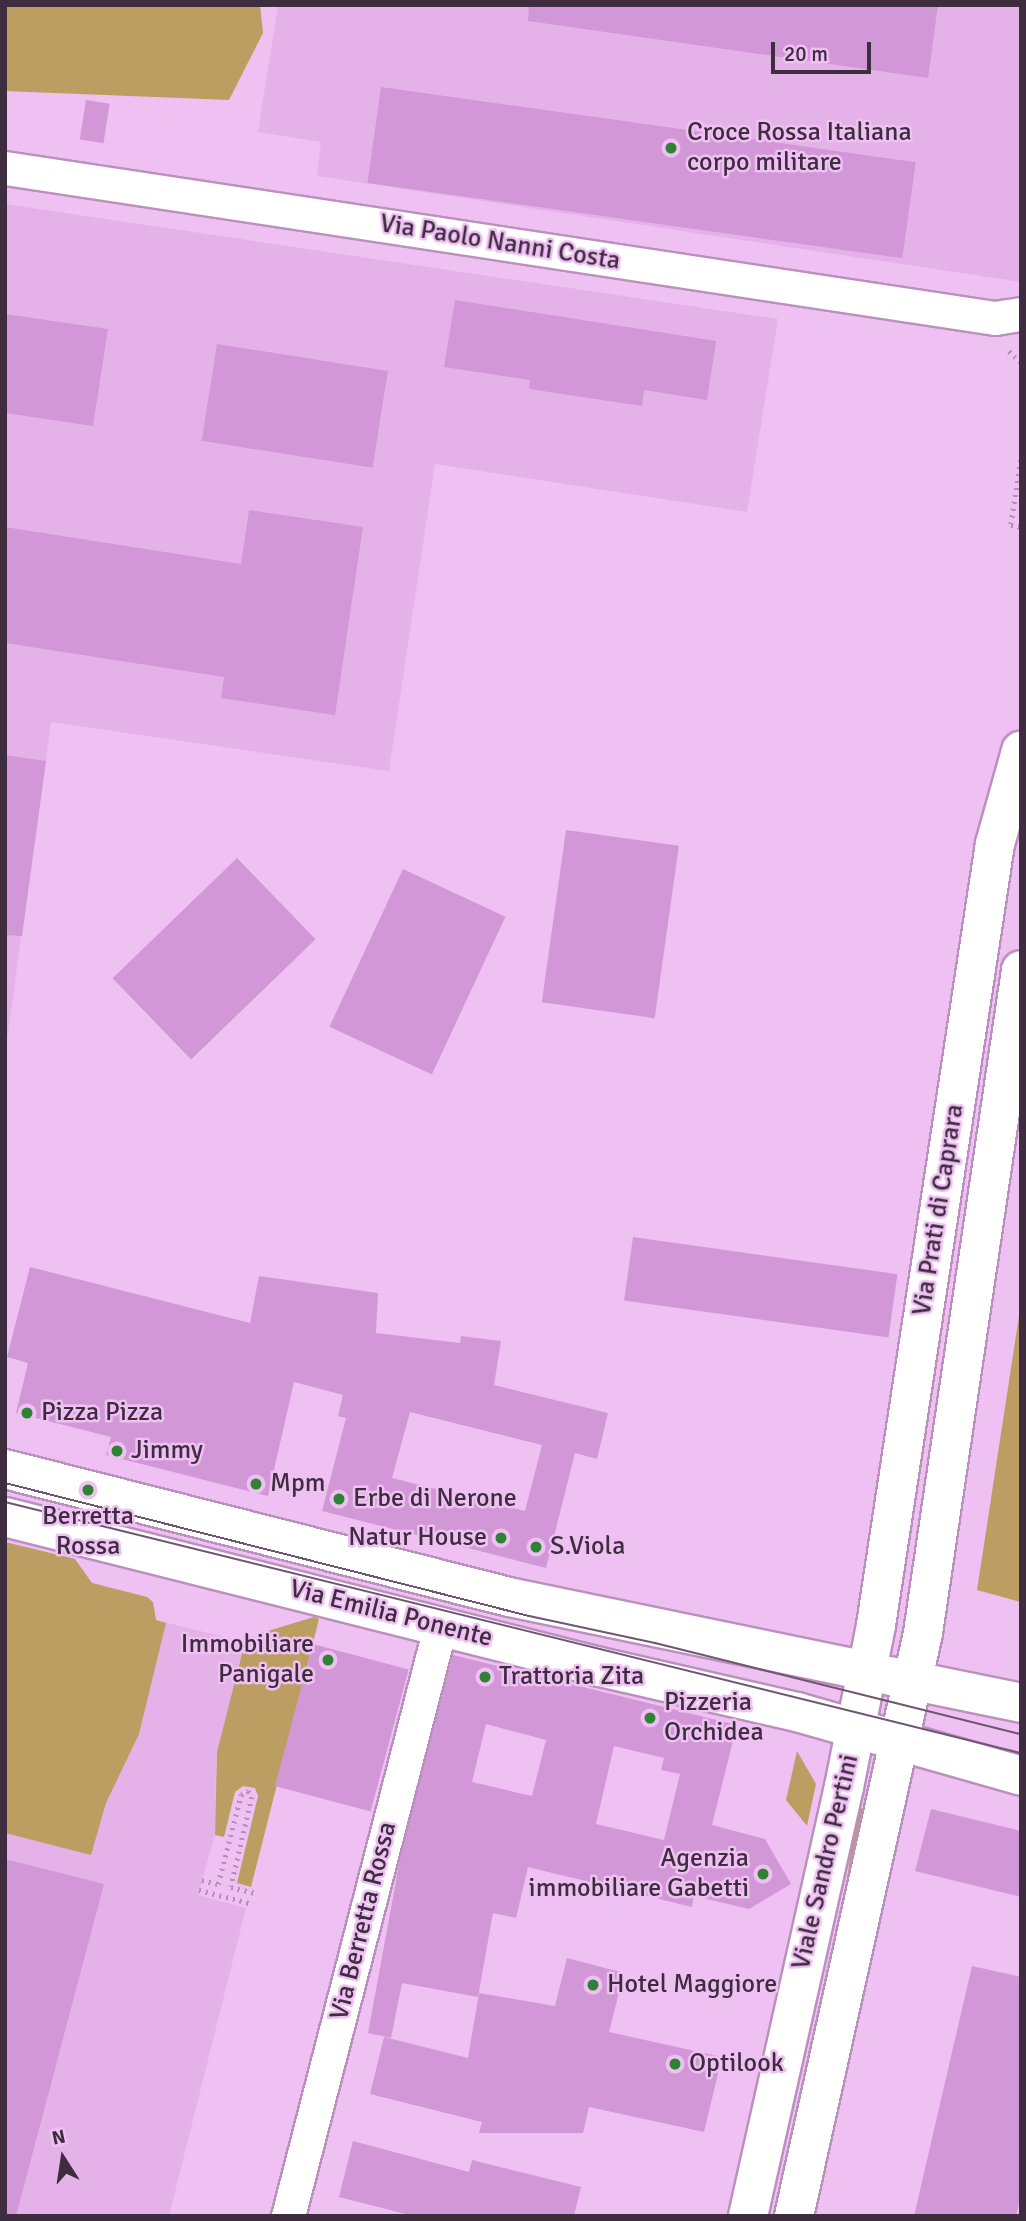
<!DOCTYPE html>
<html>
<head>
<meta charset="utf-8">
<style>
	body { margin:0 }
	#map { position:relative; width:1026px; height:2221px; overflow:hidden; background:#efc1f3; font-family:Signika,sans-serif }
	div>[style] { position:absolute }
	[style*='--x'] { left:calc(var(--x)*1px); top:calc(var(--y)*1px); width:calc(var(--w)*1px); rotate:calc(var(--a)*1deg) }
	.built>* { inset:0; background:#e4b2e8 }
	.green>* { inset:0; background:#bc9e62; transform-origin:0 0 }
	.building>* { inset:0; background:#d297d7; transform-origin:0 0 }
	.path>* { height:4.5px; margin-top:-2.25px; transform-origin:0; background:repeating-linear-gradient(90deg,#b490b7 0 2px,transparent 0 7px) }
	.roads { filter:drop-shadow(2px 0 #bb8fbe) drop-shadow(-2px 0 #bb8fbe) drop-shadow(0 2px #bb8fbe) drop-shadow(0 -2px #bb8fbe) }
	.street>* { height:33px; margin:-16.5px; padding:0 16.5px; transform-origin:16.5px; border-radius:16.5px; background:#fff }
	.secondary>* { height:38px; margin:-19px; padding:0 19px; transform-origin:19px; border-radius:19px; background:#fff }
	.primary>* { height:38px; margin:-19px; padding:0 19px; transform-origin:19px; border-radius:19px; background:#fff }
	.tram>* { height:2px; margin:-1px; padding:0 1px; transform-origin:1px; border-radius:1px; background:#705672 }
	.dots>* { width:19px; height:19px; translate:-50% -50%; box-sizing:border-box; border:4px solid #efc1f3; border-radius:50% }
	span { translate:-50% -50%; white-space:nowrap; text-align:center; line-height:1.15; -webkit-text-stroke:5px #efc1f3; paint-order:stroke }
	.poi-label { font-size:26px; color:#3e2c3f }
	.left { translate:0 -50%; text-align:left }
	.right { translate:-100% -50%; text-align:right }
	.street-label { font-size:26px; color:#3e2c3f }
	.frame { position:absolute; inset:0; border:7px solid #3e2c3f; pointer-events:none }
	.north { position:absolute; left:28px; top:2123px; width:70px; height:70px; -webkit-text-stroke:5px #efc1f3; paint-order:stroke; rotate:348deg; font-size:19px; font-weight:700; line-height:28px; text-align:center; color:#3e2c3f }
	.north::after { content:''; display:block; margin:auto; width:24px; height:32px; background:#3e2c3f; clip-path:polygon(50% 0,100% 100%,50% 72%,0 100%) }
	.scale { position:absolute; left:771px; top:42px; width:100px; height:32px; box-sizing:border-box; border:4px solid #3e2c3f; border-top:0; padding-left:9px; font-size:21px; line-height:24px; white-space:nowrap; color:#3e2c3f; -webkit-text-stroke:5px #efc1f3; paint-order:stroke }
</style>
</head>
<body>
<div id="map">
	<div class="built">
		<i style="clip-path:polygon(278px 5px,1021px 5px,1021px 282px,317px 176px,321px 142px,258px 132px)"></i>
		<i style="clip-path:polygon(5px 204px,778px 319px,747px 512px,435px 464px,389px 771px,51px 722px,5px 1054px)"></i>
		<i style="clip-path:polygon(5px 1542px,75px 1559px,92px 1583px,147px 1597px,153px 1602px,156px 1620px,245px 1642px,216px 1760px,215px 1835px,198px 1895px,246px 1908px,169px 2216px,5px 2216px)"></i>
	</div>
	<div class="green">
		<i style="clip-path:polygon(5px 5px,260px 5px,263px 33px,229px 100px,5px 91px)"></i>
		<i style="clip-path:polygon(1021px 1303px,1021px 1602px,977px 1590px)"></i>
		<i style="clip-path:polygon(5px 1542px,75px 1559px,92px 1583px,147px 1597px,153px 1602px,156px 1620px,166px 1623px,139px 1734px,106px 1803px,91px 1855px,5px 1833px)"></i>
		<i style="clip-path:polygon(314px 1617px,319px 1619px,251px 1887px,237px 1883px,258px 1796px,255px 1788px,243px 1786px,235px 1792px,224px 1837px,215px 1835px,217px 1752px,245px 1642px,253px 1643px,261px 1633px)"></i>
		<i style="clip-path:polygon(797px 1751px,816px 1784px,807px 1826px,786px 1800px)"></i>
		<i style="left:857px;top:1808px;width:7px;height:418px;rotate:8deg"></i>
	</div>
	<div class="building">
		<i style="clip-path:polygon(529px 5px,938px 5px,928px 78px,528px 21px)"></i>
		<i style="left:381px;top:87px;width:540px;height:97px;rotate:8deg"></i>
		<i style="left:86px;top:100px;width:24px;height:40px;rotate:9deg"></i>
		<i style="clip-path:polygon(455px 300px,716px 341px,707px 400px,644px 390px,642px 406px,529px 389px,530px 380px,444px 367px)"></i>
		<i style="clip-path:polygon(5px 314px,108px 329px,93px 426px,5px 413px)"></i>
		<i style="left:217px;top:344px;width:173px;height:98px;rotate:9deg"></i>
		<i style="clip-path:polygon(249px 510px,363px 527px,335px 715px,221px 698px,224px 677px,5px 643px,5px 527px,241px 564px)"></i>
		<i style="clip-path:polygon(5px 755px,46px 761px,22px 936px,5px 935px)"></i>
		<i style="left:566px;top:830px;width:114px;height:174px;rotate:8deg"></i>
		<i style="left:237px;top:858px;width:113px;height:173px;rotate:46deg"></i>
		<i style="left:403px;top:869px;width:113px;height:174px;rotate:25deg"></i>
		<i style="left:633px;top:1237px;width:267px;height:64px;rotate:8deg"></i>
		<i style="clip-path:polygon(evenodd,30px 1267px,250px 1323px,259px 1276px,378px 1293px,376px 1333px,460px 1343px,461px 1336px,501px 1341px,494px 1385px,608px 1413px,597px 1459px,575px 1453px,546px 1568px,322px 1511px,346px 1418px,338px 1416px,343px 1395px,294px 1382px,268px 1496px,106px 1455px,111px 1437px,16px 1413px,28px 1363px,7px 1357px,30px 1267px,410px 1412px,542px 1445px,525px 1511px,392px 1478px,410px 1412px)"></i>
		<i style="left:313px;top:1644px;width:99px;height:147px;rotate:15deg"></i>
		<i style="clip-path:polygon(evenodd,453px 1655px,737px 1725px,712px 1825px,765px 1839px,791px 1884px,749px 1909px,694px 1896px,692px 1907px,528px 1867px,516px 1918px,493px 1913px,478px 1997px,402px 1983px,391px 2038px,368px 2033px,401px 1854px,453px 1655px,486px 1724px,546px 1740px,532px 1796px,472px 1782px,486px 1724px,453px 1655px,614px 1746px,664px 1758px,661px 1770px,680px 1774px,664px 1840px,596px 1824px,614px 1746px)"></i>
		<i style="clip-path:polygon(931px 1809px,1021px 1831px,1021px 1897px,915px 1871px)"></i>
		<i style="clip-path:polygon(5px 1859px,104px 1884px,16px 2216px,5px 2216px)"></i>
		<i style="clip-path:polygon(567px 1958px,624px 1973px,609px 2032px,722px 2057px,704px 2132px,589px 2107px,583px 2133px,479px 2133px,482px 2122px,370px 2094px,384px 2037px,468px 2058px,479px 1993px,555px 2006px)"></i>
		<i style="clip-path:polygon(972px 1966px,1021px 1977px,1021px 2196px,1016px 2216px,914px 2216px)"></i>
		<i style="clip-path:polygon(353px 2141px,469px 2172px,472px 2160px,581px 2187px,574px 2216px,413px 2216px,339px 2197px)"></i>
	</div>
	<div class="path">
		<i style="--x:1009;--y:351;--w:16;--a:43"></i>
		<i style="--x:1021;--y:460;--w:66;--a:98.7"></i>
		<i style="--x:1011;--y:525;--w:10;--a:11"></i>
		<i style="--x:202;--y:1880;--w:16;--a:14"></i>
		<i style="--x:218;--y:1884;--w:92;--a:-75.5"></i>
		<i style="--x:241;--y:1795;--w:8;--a:-30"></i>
		<i style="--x:248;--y:1791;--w:7;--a:56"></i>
		<i style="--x:252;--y:1797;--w:92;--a:103.1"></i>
		<i style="--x:231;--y:1887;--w:25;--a:14"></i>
		<i style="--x:199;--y:1890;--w:56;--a:14.5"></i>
	</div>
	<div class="roads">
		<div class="street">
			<i style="--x:5;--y:168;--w:1001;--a:8.62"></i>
			<i style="--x:995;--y:318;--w:26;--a:-9"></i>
			<i style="--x:288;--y:2216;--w:608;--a:-75.53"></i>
		</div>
		<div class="secondary">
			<i style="--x:5;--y:1469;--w:520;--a:14.25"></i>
			<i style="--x:509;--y:1597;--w:366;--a:11.7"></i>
			<i style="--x:5;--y:1517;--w:614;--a:14.15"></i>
			<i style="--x:600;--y:1667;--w:202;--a:12.9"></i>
			<i style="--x:797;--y:1712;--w:233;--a:15.9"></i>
		</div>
		<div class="primary">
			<i style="--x:890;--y:1676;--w:134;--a:11.6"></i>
			<i style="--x:748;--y:2216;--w:440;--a:-77.4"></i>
			<i style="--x:844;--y:1787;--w:165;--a:-78.8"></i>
			<i style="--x:876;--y:1625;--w:790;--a:-81.34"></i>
			<i style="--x:995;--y:844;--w:97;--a:-74.4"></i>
			<i style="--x:794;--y:2216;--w:597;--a:-77.52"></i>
			<i style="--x:923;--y:1633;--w:670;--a:-81.59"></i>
		</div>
	</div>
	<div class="tram">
		<i style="--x:5;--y:1483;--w:541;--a:14.24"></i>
		<i style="--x:529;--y:1616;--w:129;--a:12.1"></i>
		<i style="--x:655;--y:1643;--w:377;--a:14"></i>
		<i style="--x:5;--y:1502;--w:1047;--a:13.88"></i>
	</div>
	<div class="dots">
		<i style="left:671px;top:148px;background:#2d8331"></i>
		<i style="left:27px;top:1413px;background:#2d8331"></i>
		<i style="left:117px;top:1451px;background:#2d8331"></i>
		<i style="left:256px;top:1484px;background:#2d8331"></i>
		<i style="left:88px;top:1490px;background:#2d8331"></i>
		<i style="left:339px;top:1499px;background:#2d8331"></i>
		<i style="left:501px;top:1538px;background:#2d8331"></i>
		<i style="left:536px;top:1547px;background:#2d8331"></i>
		<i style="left:328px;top:1660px;background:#2d8331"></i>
		<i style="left:485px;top:1677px;background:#2d8331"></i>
		<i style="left:650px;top:1718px;background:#2d8331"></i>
		<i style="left:763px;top:1874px;background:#2d8331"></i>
		<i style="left:593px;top:1985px;background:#2d8331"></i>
		<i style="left:675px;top:2064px;background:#2d8331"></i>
	</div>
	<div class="poi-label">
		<span class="left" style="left:687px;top:148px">Croce Rossa Italiana<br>corpo militare</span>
		<span class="left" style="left:41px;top:1413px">Pizza Pizza</span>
		<span class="left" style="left:131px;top:1451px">Jimmy</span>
		<span class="left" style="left:270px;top:1484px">Mpm</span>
		<span class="left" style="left:353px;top:1499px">Erbe di Nerone</span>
		<span style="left:88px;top:1532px">Berretta<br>Rossa</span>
		<span class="right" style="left:487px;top:1538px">Natur House</span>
		<span class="left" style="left:550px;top:1547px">S.Viola</span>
		<span class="right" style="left:314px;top:1660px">Immobiliare<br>Panigale</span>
		<span class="left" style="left:499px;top:1677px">Trattoria Zita</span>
		<span class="left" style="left:664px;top:1718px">Pizzeria<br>Orchidea</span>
		<span class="right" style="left:749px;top:1874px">Agenzia<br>immobiliare Gabetti</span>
		<span class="left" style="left:607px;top:1985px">Hotel Maggiore</span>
		<span class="left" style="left:689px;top:2064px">Optilook</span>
	</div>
	<div class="street-label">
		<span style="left:500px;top:243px;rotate:9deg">Via Paolo Nanni Costa</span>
		<span style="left:939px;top:1210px;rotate:-81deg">Via Prati di Caprara</span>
		<span style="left:391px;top:1614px;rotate:14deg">Via Emilia Ponente</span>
		<span style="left:826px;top:1862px;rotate:-77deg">Viale Sandro Pertini</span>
		<span style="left:364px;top:1921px;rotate:-76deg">Via Berretta Rossa</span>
	</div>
	<div class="frame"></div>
	<div class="north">N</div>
	<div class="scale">20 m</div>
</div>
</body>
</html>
